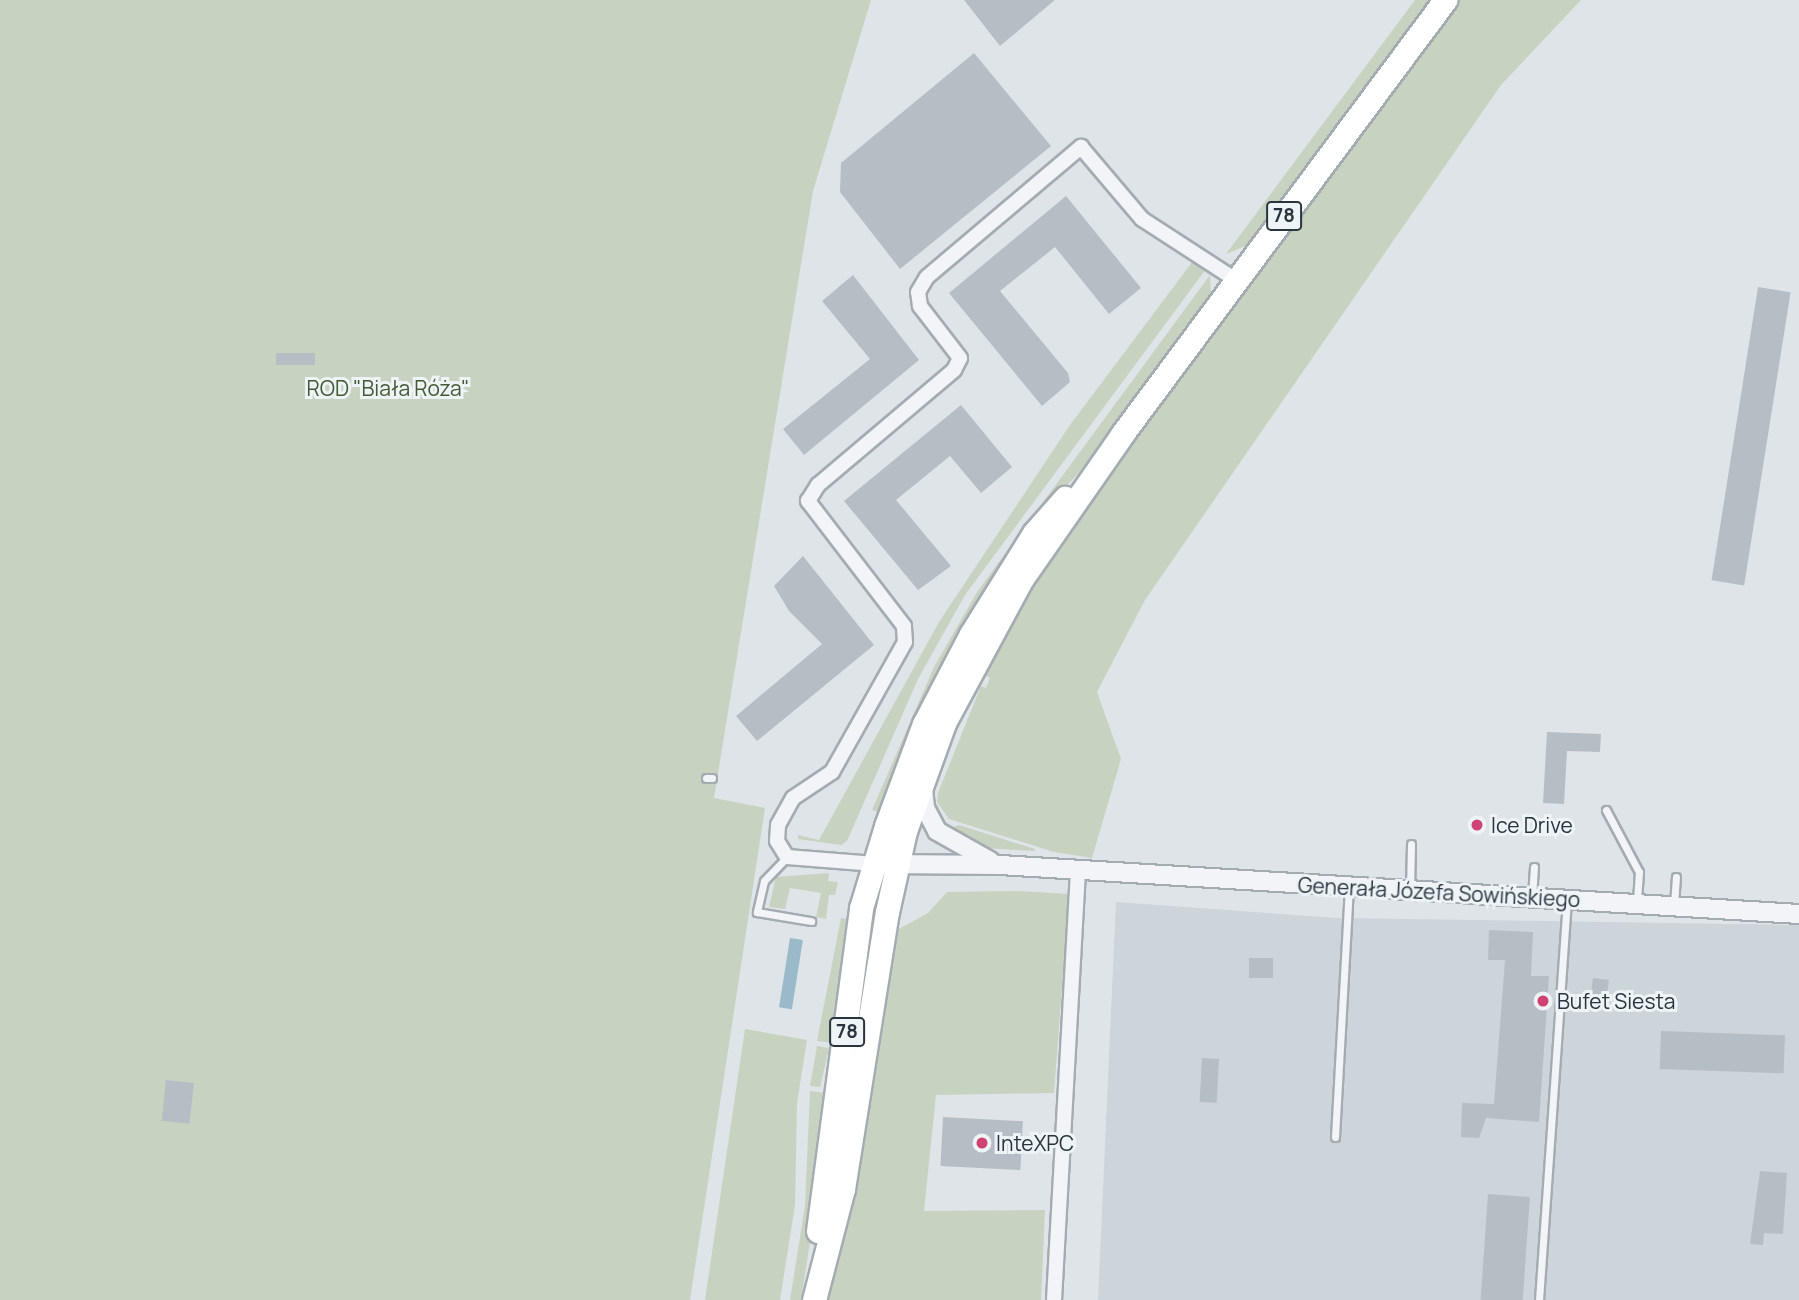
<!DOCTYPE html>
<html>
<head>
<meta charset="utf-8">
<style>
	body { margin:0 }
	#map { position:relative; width:1799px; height:1300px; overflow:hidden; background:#dfe4e8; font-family:Manrope,sans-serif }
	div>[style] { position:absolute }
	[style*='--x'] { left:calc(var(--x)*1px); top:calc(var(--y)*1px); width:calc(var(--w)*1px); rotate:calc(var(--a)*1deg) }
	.built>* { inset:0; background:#cdd4da }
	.green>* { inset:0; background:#c8d2c0 }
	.water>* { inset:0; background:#9ab9c9; transform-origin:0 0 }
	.building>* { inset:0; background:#b6bec5; transform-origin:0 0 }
	.roads { filter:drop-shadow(2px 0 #a4acb2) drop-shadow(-2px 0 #a4acb2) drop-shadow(0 2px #a4acb2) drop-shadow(0 -2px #a4acb2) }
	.service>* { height:7px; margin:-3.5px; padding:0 3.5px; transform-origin:3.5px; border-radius:3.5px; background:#f2f4f7 }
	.minor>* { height:14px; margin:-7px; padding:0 7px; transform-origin:7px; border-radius:7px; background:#f2f4f7 }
	.tertiary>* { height:18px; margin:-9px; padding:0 9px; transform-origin:9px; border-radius:9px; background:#f2f4f7 }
	.primary>* { height:23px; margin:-11.5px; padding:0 11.5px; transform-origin:11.5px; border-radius:11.5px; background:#fff }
	.dots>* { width:19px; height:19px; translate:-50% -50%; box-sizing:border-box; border:4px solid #eef3f6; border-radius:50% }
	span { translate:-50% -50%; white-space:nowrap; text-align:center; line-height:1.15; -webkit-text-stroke:6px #eef3f6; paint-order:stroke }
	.shield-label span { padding:2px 5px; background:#eef3f6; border:2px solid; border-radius:5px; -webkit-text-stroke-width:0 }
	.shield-label { font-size:19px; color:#28353f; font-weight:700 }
	.park-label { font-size:21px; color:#435b35 }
	.poi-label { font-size:21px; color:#28353f }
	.left { translate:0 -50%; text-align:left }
	.street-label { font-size:21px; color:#28353f }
</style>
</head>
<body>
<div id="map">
	<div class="built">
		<i style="clip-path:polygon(1116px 902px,1337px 918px,1799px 925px,1799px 1300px,1098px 1300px)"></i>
	</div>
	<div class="green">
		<i style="clip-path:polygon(0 0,871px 0,813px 191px,714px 798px,765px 808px,690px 1300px,0 1300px)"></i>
		<i style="clip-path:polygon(1415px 0,1430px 0,1250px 244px,1226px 254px)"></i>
		<i style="clip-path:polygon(1457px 0,1581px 0,1501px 85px,1145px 600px,1097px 692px,1121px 759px,1092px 858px,1054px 852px,949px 819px,937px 802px,938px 793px,981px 686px,986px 688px,990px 678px,983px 674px,1016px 599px)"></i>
		<i style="clip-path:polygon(1193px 261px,1206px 269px,965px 595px,918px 679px,847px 841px,841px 845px,798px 839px,798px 835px,819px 840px,939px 622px,1070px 425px)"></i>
		<i style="clip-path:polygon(1210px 275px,1211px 295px,1203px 309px,1089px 461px,1028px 529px,966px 620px,920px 711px,881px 813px,872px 810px,934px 667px,977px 592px)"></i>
		<i style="clip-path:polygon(959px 825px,1035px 849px,1035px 851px,981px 848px,943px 831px)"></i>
		<i style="clip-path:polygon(829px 873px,828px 881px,838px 882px,835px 895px,829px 895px,826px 919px,816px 917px,821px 893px,790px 888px,785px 909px,769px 907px,776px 877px)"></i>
		<i style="clip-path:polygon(1018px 891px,1069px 894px,1054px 1093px,936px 1095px,924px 1211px,1045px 1210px,1041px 1300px,822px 1300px,871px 1103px,897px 930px,928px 913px,947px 892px)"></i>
		<i style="clip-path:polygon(841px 918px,853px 920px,834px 1043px,817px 1041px)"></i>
		<i style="clip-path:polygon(745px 1029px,807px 1040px,797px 1103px,795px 1205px,780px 1300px,705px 1300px)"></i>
		<i style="clip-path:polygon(817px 1046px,829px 1048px,820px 1087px,810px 1086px)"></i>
		<i style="clip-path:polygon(810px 1091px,826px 1093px,827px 1133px,801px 1300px,790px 1300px,805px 1206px)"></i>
	</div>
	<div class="water">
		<i style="left:790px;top:938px;width:13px;height:70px;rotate:9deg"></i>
	</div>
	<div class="building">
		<i style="clip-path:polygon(964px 0,1055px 0,1000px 46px)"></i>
		<i style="clip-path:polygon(974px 53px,1051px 146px,900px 269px,840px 192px,841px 163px)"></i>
		<i style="clip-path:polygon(1066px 196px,1141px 288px,1109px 314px,1055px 247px,1000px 291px,1068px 373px,1070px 382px,1042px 406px,949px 293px)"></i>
		<i style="clip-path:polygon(853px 275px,919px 360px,804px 455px,783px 429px,870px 359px,822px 301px)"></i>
		<i style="left:1758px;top:287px;width:33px;height:297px;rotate:9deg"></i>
		<i style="left:276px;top:353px;width:39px;height:12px"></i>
		<i style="clip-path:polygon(961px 405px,1012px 467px,981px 493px,950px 456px,896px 500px,951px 566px,918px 590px,844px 501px)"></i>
		<i style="clip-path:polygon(803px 556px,874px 645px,757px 741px,736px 716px,822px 644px,789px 611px,774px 586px)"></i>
		<i style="clip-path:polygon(1547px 732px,1601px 734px,1600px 752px,1567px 751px,1564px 804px,1543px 803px)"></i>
		<i style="clip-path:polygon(1489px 930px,1533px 932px,1531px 976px,1549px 976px,1539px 1122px,1486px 1118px,1479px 1138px,1461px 1137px,1462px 1103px,1494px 1104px,1505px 960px,1488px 960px)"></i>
		<i style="left:1249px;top:958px;width:24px;height:20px"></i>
		<i style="left:1593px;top:978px;width:16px;height:26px;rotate:7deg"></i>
		<i style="left:1661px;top:1031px;width:124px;height:38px;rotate:2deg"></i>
		<i style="left:1202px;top:1058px;width:17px;height:44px;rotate:3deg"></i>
		<i style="left:166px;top:1080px;width:28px;height:41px;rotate:6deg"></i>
		<i style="left:943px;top:1117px;width:80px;height:49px;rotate:3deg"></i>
		<i style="clip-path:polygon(1760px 1171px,1787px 1173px,1783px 1234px,1764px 1233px,1763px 1245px,1750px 1244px)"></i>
		<i style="left:1488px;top:1194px;width:42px;height:106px;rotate:4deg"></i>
	</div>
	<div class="roads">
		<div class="service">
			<i style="--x:706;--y:778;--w:6;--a:0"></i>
			<i style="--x:1606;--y:810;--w:70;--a:62"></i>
			<i style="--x:1639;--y:872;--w:31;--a:94"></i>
			<i style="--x:787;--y:857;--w:33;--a:134"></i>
			<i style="--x:764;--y:881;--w:32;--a:103"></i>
			<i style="--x:757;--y:912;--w:55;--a:9.5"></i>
			<i style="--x:1410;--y:889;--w:45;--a:-88.7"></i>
			<i style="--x:1532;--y:896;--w:29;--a:-86"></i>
			<i style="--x:1674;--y:905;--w:28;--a:-86"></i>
			<i style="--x:1335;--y:1137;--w:249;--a:-86.8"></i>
			<i style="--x:1539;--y:1300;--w:401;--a:-86"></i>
		</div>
		<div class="minor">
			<i style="--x:875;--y:864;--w:88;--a:-175.5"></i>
			<i style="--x:787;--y:857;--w:19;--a:-122"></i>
			<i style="--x:777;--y:841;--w:16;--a:-86"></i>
			<i style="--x:778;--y:825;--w:31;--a:-61"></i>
			<i style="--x:793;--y:798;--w:47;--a:-33.7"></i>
			<i style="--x:832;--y:772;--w:149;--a:-60.7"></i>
			<i style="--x:905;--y:642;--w:16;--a:-94"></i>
			<i style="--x:904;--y:626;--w:158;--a:-127.5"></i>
			<i style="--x:808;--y:501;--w:19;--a:-58"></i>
			<i style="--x:818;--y:485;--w:178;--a:-40.2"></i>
			<i style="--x:954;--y:370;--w:13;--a:-63"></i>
			<i style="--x:960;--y:358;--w:66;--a:-127.6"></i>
			<i style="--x:920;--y:306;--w:14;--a:-98"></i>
			<i style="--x:918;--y:292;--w:17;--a:-59"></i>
			<i style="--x:927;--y:277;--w:202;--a:-40.2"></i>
			<i style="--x:1081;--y:147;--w:94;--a:49.7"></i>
			<i style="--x:1142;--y:219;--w:112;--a:33"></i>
			<i style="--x:1054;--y:1300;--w:429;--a:-86.8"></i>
		</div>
		<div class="tertiary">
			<i style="--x:923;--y:788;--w:20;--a:84"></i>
			<i style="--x:925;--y:808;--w:26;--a:62"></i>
			<i style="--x:937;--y:831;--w:61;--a:29.5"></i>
			<i style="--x:887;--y:864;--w:113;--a:0.5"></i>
			<i style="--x:1000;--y:865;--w:801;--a:3.51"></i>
		</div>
		<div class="primary">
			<i style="--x:818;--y:1231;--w:326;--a:-82.4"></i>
			<i style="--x:861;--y:908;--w:86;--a:-73"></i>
			<i style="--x:886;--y:826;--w:109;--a:-69.6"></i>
			<i style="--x:924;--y:724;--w:102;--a:-62.4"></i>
			<i style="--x:971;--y:634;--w:119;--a:-58"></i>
			<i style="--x:1034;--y:533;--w:47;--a:-48.5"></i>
			<i style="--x:814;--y:1300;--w:115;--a:-75.4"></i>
			<i style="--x:843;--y:1189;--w:280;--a:-81"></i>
			<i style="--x:887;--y:912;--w:83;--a:-77.5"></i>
			<i style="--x:905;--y:831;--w:115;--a:-70.1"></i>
			<i style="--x:944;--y:723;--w:162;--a:-61.7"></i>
			<i style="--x:1021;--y:580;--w:179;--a:-55.2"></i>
			<i style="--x:1123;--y:433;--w:540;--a:-53.36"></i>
		</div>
	</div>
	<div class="dots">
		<i style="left:1477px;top:825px;background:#ce4371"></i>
		<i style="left:1543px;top:1001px;background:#ce4371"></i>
		<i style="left:982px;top:1143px;background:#ce4371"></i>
	</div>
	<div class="shield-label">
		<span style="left:1284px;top:216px">78</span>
		<span style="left:847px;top:1032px">78</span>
	</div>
	<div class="park-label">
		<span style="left:388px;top:388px">ROD "Biała Róża"</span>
	</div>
	<div class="poi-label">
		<span class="left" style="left:1491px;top:825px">Ice Drive</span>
		<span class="left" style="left:1557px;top:1001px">Bufet Siesta</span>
		<span class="left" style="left:996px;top:1143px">InteXPC</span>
	</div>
	<div class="street-label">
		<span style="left:1439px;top:892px;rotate:3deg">Generała Józefa Sowińskiego</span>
	</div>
</div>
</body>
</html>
